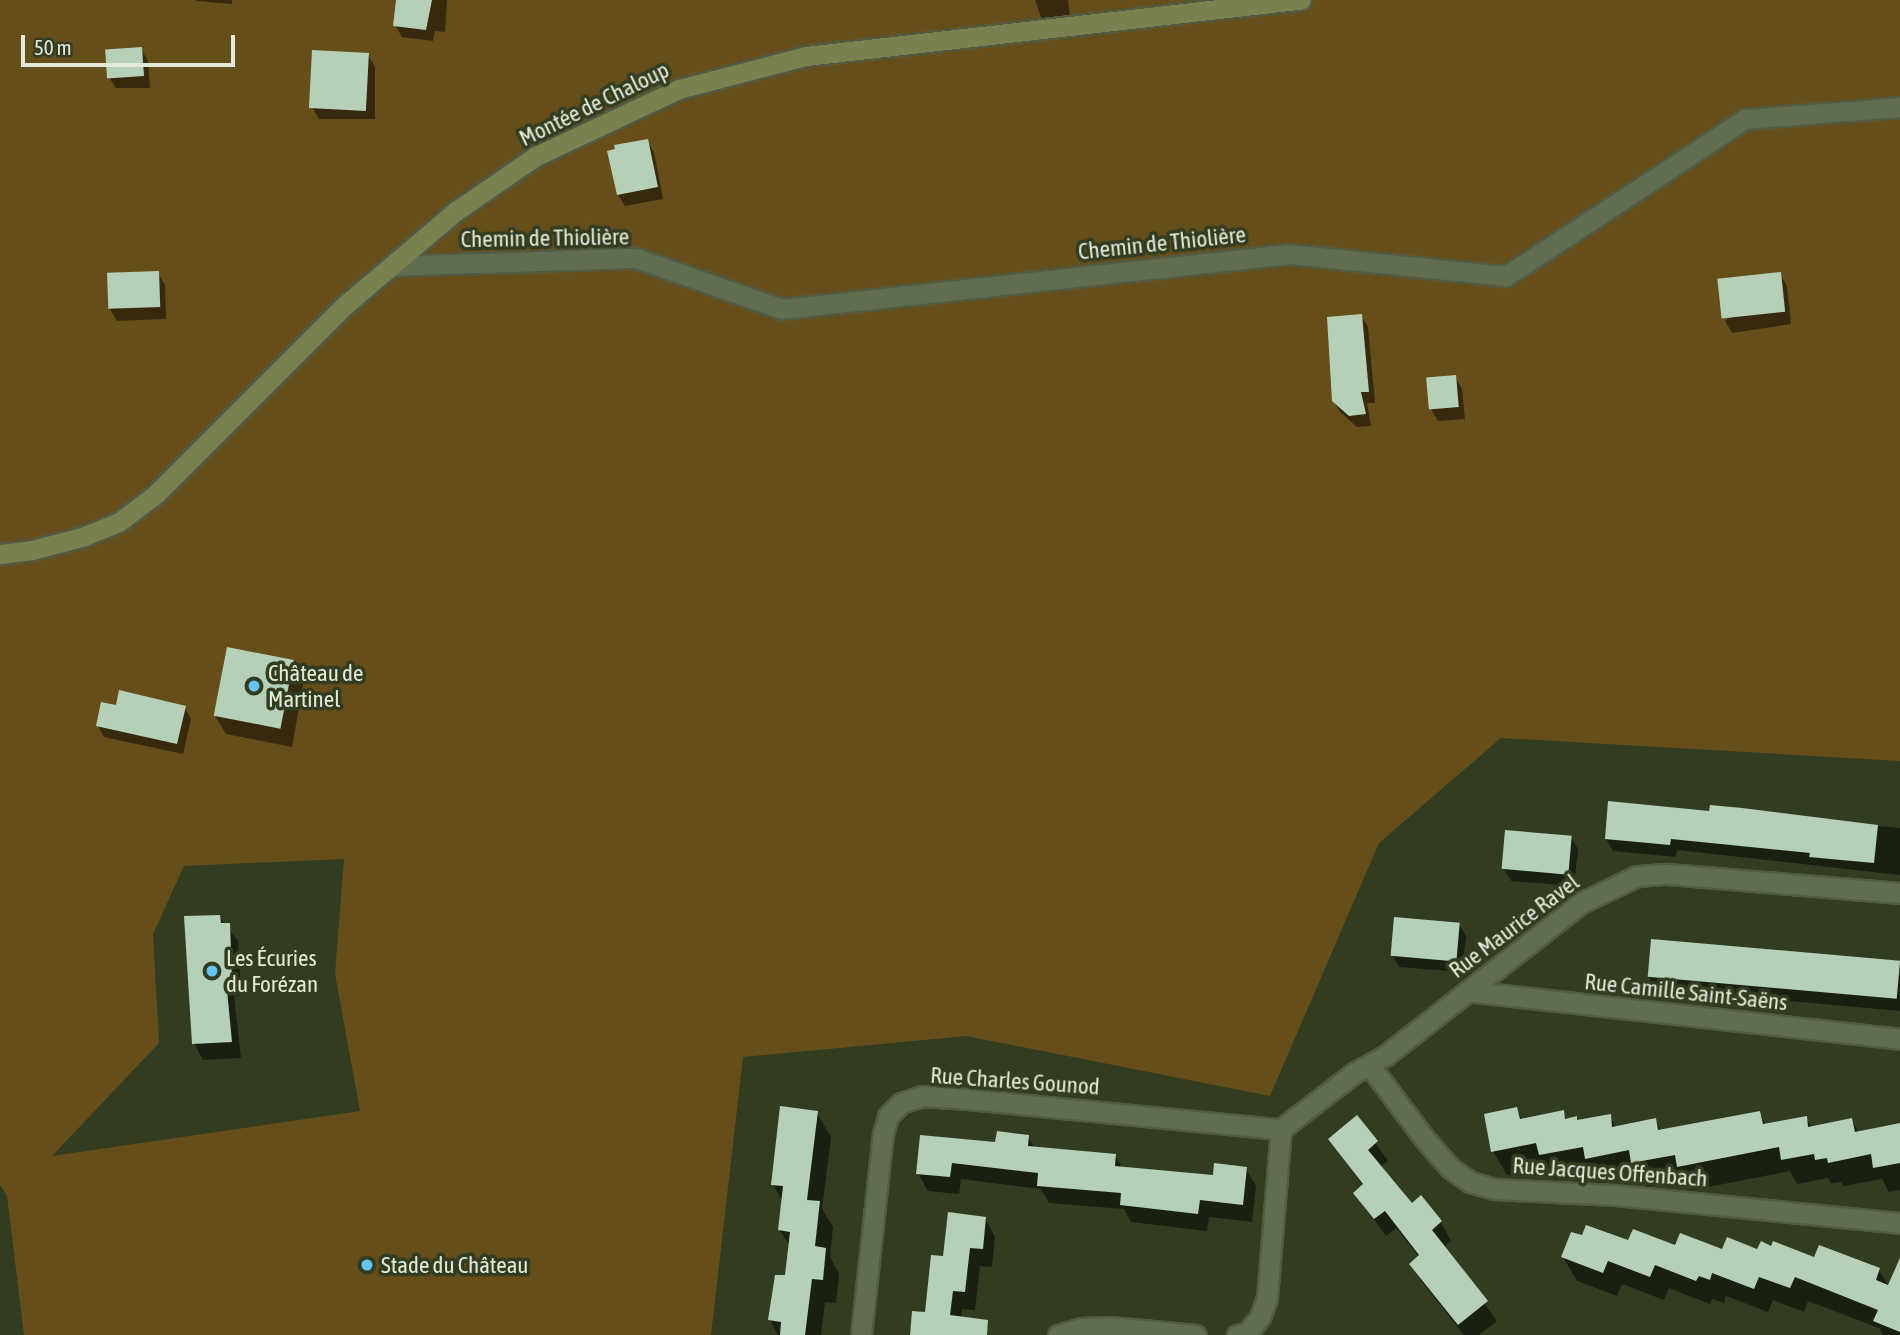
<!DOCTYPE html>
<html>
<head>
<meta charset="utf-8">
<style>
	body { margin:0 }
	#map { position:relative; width:1900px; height:1335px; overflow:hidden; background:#323c21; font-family:"Asap Condensed",sans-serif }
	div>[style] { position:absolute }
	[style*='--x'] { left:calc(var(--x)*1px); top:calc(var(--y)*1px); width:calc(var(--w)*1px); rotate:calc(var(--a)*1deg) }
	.green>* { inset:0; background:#664e1a }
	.shadow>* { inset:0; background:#0007 }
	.building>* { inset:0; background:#b5d0b6; transform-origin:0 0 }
	.roads { filter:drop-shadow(2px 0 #525a42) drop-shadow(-2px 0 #525a42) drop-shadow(0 2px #525a42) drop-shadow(0 -2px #525a42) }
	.minor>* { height:19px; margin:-9.5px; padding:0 9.5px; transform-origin:9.5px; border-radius:9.5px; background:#616d50 }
	.secondary>* { height:19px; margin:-9.5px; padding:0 9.5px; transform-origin:9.5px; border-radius:9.5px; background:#7a804e }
	.dots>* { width:19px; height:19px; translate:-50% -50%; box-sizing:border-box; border:4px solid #323c21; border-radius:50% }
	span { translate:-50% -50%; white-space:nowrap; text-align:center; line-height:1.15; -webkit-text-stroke:7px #323c21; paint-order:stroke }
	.street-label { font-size:23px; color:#e2e9d8 }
	.poi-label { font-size:23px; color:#e2e9d8 }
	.left { translate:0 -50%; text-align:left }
	.scale { position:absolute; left:21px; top:35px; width:214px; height:32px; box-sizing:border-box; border:4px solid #e2e9d8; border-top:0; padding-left:9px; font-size:21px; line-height:24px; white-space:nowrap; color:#e2e9d8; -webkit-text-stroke:5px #323c21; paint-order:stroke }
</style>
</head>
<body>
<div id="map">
	<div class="green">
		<i style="clip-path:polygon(evenodd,0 0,1900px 0,1900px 761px,1501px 738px,1379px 843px,1270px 1096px,966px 1036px,743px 1057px,711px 1335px,24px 1335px,7px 1196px,0 1185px,0 0,344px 859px,335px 974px,360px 1111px,52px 1156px,159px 1043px,153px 934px,184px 866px,344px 859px)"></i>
	</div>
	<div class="shadow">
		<i style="clip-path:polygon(196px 0,232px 0,232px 4px,197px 1px)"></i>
		<i style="clip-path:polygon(397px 0,447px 0,445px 32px,435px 31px,433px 41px,402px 37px,395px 25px)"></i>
		<i style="clip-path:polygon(1035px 0,1068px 0,1070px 18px,1043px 23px)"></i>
		<i style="clip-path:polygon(141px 49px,148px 61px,150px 88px,116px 88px,108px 76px)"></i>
		<i style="clip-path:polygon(368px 55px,375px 67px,375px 119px,319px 119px,312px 107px)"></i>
		<i style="clip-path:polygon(647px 141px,654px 152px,663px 199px,625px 206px,618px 195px)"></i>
		<i style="clip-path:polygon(158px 273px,165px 285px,166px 319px,117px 321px,110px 309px)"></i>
		<i style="clip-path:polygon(1780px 274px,1787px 286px,1791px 324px,1732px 333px,1725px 321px)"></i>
		<i style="clip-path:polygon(1361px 316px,1368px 327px,1375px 403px,1367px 403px,1371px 426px,1357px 427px,1340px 412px,1333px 400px)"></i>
		<i style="clip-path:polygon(1455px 377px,1462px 389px,1465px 419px,1438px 421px,1431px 409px)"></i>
		<i style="clip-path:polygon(293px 662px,304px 680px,292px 747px,226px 734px,215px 716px)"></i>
		<i style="clip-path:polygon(185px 708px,191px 719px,183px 754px,104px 737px,98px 726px)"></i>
		<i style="clip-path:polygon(1778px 817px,1900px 828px,1900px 875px,1677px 850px,1676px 857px,1613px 851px,1606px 839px)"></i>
		<i style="clip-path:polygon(1571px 837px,1578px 849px,1574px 886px,1511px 881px,1504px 869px)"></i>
		<i style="clip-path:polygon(219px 916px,238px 941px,241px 995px,234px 996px,241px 1058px,203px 1060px,194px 1043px)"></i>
		<i style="clip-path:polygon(1459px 924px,1466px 936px,1462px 972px,1399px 967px,1392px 955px)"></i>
		<i style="clip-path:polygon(1900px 964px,1900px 1011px,1656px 989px,1649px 977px)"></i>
		<i style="clip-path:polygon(1516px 1109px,1523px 1121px,1563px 1112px,1567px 1120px,1578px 1122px,1610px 1116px,1616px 1128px,1655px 1120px,1662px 1132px,1759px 1113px,1766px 1125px,1806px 1118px,1812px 1128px,1852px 1120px,1859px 1133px,1900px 1124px,1900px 1190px,1889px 1192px,1882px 1179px,1844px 1186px,1841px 1182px,1831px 1183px,1828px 1178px,1797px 1184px,1790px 1171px,1693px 1190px,1687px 1179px,1647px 1187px,1640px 1175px,1601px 1183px,1594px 1171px,1554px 1179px,1548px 1167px,1507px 1175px,1493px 1151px)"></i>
		<i style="clip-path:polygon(817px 1113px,831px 1137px,822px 1209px,833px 1227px,830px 1257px,839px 1274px,836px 1303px,825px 1302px,821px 1335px,778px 1335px,770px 1320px,787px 1277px,790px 1247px,780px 1230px,783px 1203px,773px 1184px)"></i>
		<i style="clip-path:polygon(1357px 1117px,1388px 1161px,1380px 1167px,1411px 1206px,1421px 1198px,1441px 1222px,1451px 1241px,1443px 1247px,1497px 1321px,1479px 1335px,1464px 1335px,1422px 1282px,1411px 1264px,1419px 1257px,1396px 1228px,1386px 1236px,1355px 1193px,1363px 1186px,1330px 1140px)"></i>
		<i style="clip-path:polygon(1028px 1137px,1035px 1148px,1115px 1156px,1123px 1169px,1214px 1176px,1246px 1169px,1256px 1186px,1252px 1222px,1209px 1217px,1207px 1231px,1131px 1222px,1124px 1209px,1049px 1203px,1041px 1189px,961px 1179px,959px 1194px,928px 1191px,918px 1173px,997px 1144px)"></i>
		<i style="clip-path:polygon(985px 1218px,995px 1237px,992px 1267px,980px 1266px,975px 1310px,962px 1309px,960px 1335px,911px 1335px,927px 1314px,945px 1258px)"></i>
		<i style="clip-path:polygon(1629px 1242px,1723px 1251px,1758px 1251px,1879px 1270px,1889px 1287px,1900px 1291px,1900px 1335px,1883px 1335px,1879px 1328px,1808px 1301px,1804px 1312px,1773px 1300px,1768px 1312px,1726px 1296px,1724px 1303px,1712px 1299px,1710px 1304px,1669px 1288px,1664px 1300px,1622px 1284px,1617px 1296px,1577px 1281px,1563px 1257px)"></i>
	</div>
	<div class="building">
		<i style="clip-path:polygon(396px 0,432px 0,426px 30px,393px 26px)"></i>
		<i style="left:142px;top:47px;width:29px;height:37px;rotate:86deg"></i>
		<i style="left:312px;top:50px;width:57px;height:58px;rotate:3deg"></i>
		<i style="clip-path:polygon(648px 139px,658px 187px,617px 195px,607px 151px,615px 149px,614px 145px)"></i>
		<i style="left:159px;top:271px;width:36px;height:52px;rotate:88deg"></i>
		<i style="left:1781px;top:272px;width:40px;height:64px;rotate:84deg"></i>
		<i style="clip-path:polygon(1362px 314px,1369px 392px,1361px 392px,1366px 414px,1349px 416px,1332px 401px,1327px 317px)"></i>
		<i style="left:1456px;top:375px;width:32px;height:30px;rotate:85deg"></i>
		<i style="left:227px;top:647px;width:68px;height:70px;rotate:11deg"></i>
		<i style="clip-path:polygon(119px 690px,186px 706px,177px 744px,96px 726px,101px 702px,116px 705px)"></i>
		<i style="clip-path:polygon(1608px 801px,1709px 811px,1710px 805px,1742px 808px,1878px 825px,1874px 863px,1809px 857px,1810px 853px,1671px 839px,1670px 845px,1605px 839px)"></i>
		<i style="left:1505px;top:830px;width:67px;height:39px;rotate:5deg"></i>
		<i style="clip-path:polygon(220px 915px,221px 923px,230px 923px,232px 979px,226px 979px,232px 1042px,192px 1044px,184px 916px)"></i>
		<i style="left:1394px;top:917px;width:66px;height:39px;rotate:5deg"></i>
		<i style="left:1651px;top:939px;width:250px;height:38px;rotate:5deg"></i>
		<i style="clip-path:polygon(780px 1106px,818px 1111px,807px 1200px,820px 1201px,815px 1246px,826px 1248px,823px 1280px,812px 1279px,805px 1335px,780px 1335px,781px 1322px,768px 1320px,775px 1275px,785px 1275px,790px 1232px,778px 1230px,783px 1186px,771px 1185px)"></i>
		<i style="clip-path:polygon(1517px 1107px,1520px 1119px,1564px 1110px,1565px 1119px,1577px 1116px,1577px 1120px,1611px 1114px,1612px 1127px,1656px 1118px,1658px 1130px,1760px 1111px,1763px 1124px,1807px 1116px,1808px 1127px,1852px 1118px,1855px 1132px,1900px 1123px,1900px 1163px,1873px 1168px,1871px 1154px,1828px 1163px,1827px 1158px,1815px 1160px,1814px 1154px,1781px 1160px,1779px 1147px,1677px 1167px,1675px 1155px,1631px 1163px,1629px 1150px,1585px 1159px,1583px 1147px,1539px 1155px,1536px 1143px,1491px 1152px,1484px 1114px)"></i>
		<i style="clip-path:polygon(1357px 1115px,1378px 1141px,1368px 1150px,1412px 1203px,1421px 1195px,1442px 1221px,1432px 1230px,1488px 1301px,1458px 1325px,1409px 1264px,1419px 1255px,1385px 1211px,1374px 1219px,1353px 1193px,1363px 1184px,1328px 1139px)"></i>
		<i style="clip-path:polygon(997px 1131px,1029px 1135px,1028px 1146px,1116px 1154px,1115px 1166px,1213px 1175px,1214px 1163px,1247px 1167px,1243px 1205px,1200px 1200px,1198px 1214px,1120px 1205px,1121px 1193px,1037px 1186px,1038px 1173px,952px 1163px,950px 1177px,916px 1174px,920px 1135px,995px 1142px)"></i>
		<i style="clip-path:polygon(948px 1212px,986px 1217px,983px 1249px,970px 1248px,965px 1292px,953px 1291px,950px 1315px,988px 1320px,987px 1335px,910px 1335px,912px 1311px,925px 1312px,931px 1255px,943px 1256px)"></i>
		<i style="clip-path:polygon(1586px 1225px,1628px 1240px,1633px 1229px,1675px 1245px,1680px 1233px,1722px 1249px,1727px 1237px,1757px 1249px,1761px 1241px,1771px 1246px,1773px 1241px,1814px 1257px,1819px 1245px,1880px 1268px,1876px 1280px,1888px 1285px,1900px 1258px,1900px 1332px,1873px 1321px,1878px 1310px,1795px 1277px,1790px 1288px,1759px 1277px,1754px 1289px,1712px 1273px,1710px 1280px,1699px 1276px,1696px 1281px,1655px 1265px,1650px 1277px,1608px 1261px,1603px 1273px,1561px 1257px,1571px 1232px,1582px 1235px)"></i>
	</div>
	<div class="roads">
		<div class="minor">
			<i style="--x:391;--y:266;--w:245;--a:-1.9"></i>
			<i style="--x:636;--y:258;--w:155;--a:19.3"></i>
			<i style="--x:782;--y:309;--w:510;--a:-6.19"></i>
			<i style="--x:1289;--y:254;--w:218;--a:5.8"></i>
			<i style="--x:1506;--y:276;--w:286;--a:-33.3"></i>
			<i style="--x:1745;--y:119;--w:155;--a:-4.4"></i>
			<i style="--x:1467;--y:991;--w:436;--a:6.3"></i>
			<i style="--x:1370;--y:1066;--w:90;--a:53.1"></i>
			<i style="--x:1424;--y:1138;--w:38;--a:49"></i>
			<i style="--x:1449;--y:1167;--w:26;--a:36"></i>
			<i style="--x:1470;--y:1182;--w:25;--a:16"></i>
			<i style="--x:1494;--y:1189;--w:121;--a:2.8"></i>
			<i style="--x:1615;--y:1195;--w:286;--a:5.6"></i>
			<i style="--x:1281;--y:1129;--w:92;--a:-37.5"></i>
			<i style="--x:1354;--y:1073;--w:35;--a:-29"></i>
			<i style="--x:1385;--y:1056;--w:249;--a:-38"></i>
			<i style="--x:1581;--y:903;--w:62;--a:-25.7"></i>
			<i style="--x:1637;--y:876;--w:31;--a:-4"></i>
			<i style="--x:1668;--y:874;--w:233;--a:4.7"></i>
			<i style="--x:861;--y:1335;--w:202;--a:-83.8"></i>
			<i style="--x:883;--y:1134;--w:19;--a:-74"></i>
			<i style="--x:888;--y:1116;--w:18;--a:-45"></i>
			<i style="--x:901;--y:1103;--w:23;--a:-18"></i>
			<i style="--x:923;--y:1096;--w:44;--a:3.9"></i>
			<i style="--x:967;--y:1099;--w:315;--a:5.5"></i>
			<i style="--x:1058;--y:1335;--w:24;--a:-17"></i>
			<i style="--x:1081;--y:1328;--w:30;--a:-2"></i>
			<i style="--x:1111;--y:1327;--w:85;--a:5.4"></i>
			<i style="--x:1237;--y:1335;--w:10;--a:-11"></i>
			<i style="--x:1247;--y:1333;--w:21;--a:-51"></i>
			<i style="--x:1260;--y:1317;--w:20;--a:-70"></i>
			<i style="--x:1267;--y:1298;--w:170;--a:-85.3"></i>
		</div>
		<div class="secondary">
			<i style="--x:0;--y:554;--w:32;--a:-7"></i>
			<i style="--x:32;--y:550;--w:52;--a:-14.6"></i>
			<i style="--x:82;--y:537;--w:40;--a:-22"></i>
			<i style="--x:119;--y:522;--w:46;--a:-37.1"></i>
			<i style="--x:156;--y:494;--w:267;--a:-45"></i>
			<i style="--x:345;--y:305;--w:145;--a:-40.3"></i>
			<i style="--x:456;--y:211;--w:97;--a:-34.5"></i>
			<i style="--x:536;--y:156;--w:158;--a:-25.1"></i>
			<i style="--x:679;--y:89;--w:131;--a:-14.6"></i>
			<i style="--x:806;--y:56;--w:498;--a:-6.5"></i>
		</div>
	</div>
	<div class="dots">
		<i style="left:254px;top:686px;background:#66c4ef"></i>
		<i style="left:212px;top:971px;background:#66c4ef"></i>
		<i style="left:367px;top:1265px;background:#66c4ef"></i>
	</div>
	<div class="street-label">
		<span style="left:594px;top:104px;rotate:-26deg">Montée de Chaloup</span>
		<span style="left:545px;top:238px;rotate:-1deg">Chemin de Thiolière</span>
		<span style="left:1162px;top:243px;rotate:-6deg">Chemin de Thiolière</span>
		<span style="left:1514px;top:926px;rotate:-37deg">Rue Maurice Ravel</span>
		<span style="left:1686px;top:992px;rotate:6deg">Rue Camille Saint-Saëns</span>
		<span style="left:1015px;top:1081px;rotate:4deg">Rue Charles Gounod</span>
		<span style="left:1610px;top:1172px;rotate:4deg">Rue Jacques Offenbach</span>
	</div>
	<div class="poi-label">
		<span class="left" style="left:268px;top:686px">Château de<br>Martinel</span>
		<span class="left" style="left:226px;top:971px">Les Écuries<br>du Forézan</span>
		<span class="left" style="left:381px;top:1265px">Stade du Château</span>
	</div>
	<div class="scale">50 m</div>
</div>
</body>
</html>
